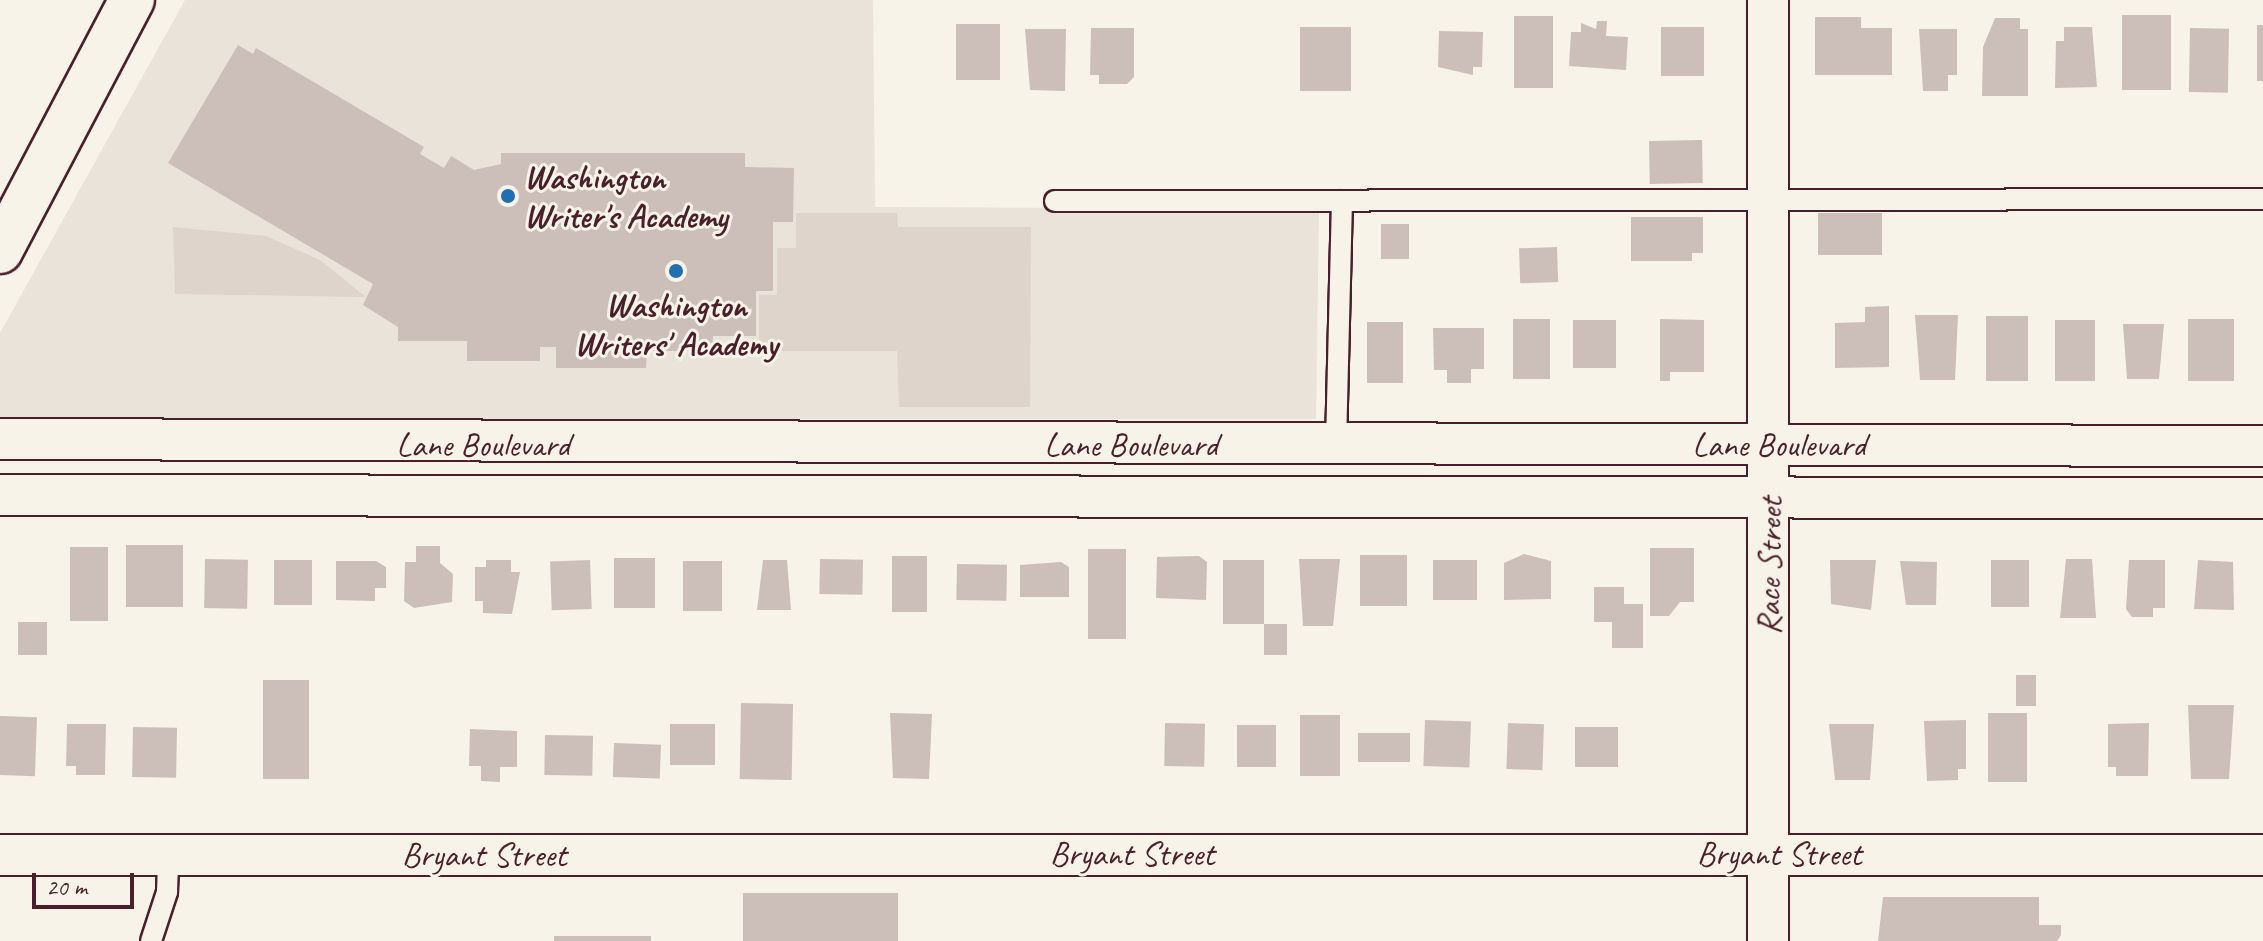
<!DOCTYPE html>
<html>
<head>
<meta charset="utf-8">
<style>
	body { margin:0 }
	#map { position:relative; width:2263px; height:941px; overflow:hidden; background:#f7f3e8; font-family:Caveat,sans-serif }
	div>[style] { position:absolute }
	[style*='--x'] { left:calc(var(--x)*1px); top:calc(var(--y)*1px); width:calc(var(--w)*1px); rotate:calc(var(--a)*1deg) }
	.built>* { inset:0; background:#eae3da }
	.green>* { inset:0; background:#ded4cc }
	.building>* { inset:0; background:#ccbfb9; transform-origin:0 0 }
	.roads { filter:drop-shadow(2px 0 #4a1f2b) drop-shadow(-2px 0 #4a1f2b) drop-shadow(0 2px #4a1f2b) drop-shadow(0 -2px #4a1f2b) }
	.lane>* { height:20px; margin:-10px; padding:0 10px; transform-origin:10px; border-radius:10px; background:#f7f3e8 }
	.street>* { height:40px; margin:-20px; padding:0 20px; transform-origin:20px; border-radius:20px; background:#f7f3e8 }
	.secondary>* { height:44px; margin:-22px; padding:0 22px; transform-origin:22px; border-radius:22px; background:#f7f3e8 }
	.dots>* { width:22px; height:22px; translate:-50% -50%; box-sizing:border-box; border:4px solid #f7f3e8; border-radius:50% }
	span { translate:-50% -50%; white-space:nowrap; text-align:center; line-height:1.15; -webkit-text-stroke:6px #f7f3e8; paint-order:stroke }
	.poi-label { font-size:34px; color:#4a1f2b; font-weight:700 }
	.left { translate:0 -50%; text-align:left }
	.street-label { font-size:34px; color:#4a1f2b }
	.scale { position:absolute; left:32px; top:873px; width:102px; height:36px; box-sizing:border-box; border:4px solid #4a1f2b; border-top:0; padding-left:10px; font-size:24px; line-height:28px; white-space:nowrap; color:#4a1f2b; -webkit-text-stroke:6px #f7f3e8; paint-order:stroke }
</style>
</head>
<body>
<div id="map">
	<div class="built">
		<i style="clip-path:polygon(185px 0,873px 0,875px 207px,1319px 209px,1316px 419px,0 419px,0 333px)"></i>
	</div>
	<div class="green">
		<i style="clip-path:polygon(796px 213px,897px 213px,898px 227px,1031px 227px,1030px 407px,899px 407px,897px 351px,759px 351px,759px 295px,777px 295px,777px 248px,796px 248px)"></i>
		<i style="clip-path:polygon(173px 227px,266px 236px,320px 260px,366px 297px,175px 294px)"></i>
	</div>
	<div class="building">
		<i style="left:2122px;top:15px;width:49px;height:75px"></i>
		<i style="left:1514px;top:16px;width:39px;height:72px"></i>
		<i style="clip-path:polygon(1815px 17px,1861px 17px,1861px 28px,1892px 28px,1892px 75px,1815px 75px)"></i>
		<i style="clip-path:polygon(1995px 18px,2020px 18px,2020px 29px,2028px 29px,2028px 96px,1982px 96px,1983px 47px)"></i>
		<i style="clip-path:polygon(1597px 21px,1607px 21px,1606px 36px,1628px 37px,1626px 70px,1569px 66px,1571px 32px,1581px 32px,1581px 23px,1596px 29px)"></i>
		<i style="left:956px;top:24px;width:44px;height:56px"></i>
		<i style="left:2257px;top:25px;width:6px;height:56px"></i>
		<i style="left:1300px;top:27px;width:51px;height:64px"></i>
		<i style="left:1704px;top:27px;width:49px;height:43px;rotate:90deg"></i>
		<i style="clip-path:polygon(2064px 27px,2092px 27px,2097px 87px,2055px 88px,2056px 41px,2064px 41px)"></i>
		<i style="clip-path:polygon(1091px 28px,1134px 28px,1134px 77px,1127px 84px,1099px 84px,1099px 75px,1090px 75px)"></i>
		<i style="left:2190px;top:28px;width:39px;height:64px;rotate:1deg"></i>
		<i style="clip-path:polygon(1025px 29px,1066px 29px,1065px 91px,1030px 90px)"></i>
		<i style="clip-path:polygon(1919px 29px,1957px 29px,1957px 75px,1948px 75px,1948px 91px,1923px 91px)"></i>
		<i style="clip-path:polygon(1439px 31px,1483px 32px,1482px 67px,1473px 67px,1473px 75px,1438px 67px)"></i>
		<i style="clip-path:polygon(238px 45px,253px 54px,256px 48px,424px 147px,420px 154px,444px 168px,451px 156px,474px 170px,501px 164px,501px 153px,745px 153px,745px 167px,794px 168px,793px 222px,773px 222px,773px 291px,756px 291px,756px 336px,713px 336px,713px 351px,647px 351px,646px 368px,556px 368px,556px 347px,540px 347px,540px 361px,467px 361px,467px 341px,398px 341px,398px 327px,363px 305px,373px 284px,168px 163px)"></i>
		<i style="left:1702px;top:140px;width:43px;height:53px;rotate:89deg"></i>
		<i style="left:1818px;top:213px;width:64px;height:42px"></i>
		<i style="clip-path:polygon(1631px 217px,1703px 217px,1703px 253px,1692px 253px,1692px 261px,1631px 261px)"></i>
		<i style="left:1381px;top:224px;width:28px;height:35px"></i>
		<i style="left:1557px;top:247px;width:35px;height:38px;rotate:88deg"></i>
		<i style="clip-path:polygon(1889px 306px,1889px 367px,1835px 368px,1835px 323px,1865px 322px,1865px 307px)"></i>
		<i style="clip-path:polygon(1915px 315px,1958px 315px,1955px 380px,1920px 380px)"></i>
		<i style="left:1986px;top:316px;width:42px;height:65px"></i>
		<i style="left:1513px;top:319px;width:37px;height:60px"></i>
		<i style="clip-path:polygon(1660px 319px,1704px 320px,1704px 372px,1670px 372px,1670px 381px,1660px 381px)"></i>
		<i style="left:2188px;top:319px;width:46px;height:62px"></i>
		<i style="left:1573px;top:320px;width:43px;height:48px"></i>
		<i style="left:2055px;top:320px;width:40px;height:61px"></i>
		<i style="left:1367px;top:322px;width:36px;height:61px"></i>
		<i style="clip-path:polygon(2123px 324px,2164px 324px,2159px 379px,2127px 379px)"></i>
		<i style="clip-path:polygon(1433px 328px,1484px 328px,1484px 369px,1471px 369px,1471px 383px,1447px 383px,1447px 370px,1434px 370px)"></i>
		<i style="left:126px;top:545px;width:57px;height:62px"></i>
		<i style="clip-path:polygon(416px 546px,440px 546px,440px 563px,453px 574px,452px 602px,414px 608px,404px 601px,405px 562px,416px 562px)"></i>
		<i style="left:70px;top:547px;width:38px;height:74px"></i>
		<i style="clip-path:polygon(1650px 548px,1694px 548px,1694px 602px,1680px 602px,1669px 616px,1650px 616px)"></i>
		<i style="left:1088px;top:549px;width:38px;height:90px"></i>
		<i style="clip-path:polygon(1524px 554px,1551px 561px,1551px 599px,1504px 600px,1504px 563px)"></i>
		<i style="left:1360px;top:555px;width:47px;height:51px"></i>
		<i style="left:892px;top:556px;width:35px;height:56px"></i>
		<i style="clip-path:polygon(1199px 556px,1207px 562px,1206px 600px,1156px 598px,1157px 557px)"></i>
		<i style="left:614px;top:558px;width:41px;height:50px"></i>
		<i style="left:205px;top:559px;width:43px;height:49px;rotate:1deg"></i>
		<i style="left:820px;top:559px;width:43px;height:35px;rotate:1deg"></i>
		<i style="clip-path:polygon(1299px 559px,1340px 559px,1333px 626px,1303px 626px)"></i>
		<i style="clip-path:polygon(2066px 559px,2092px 559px,2096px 618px,2060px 618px)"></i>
		<i style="left:274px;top:560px;width:38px;height:45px"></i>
		<i style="clip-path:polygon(486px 560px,511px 560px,511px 572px,520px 572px,512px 614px,483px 613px,483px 601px,475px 601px,475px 567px,486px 567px)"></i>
		<i style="left:590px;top:560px;width:49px;height:40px;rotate:88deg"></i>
		<i style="clip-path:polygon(763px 560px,787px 560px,791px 610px,757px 610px)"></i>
		<i style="left:1264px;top:560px;width:64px;height:41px;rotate:90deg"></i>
		<i style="left:1433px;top:560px;width:44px;height:40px"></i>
		<i style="clip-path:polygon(1830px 560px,1876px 560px,1871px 610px,1831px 604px)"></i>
		<i style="left:1991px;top:560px;width:38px;height:47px"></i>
		<i style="clip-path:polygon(2129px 560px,2165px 560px,2165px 608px,2153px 608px,2153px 617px,2132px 617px,2126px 609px)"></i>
		<i style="clip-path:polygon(2198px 560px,2233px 562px,2234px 610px,2194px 609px)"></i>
		<i style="clip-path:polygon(336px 561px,376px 561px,386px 567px,386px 588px,375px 588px,375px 601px,336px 600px)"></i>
		<i style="left:683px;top:561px;width:39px;height:50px"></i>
		<i style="clip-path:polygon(1900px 561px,1937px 562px,1936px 605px,1906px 605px)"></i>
		<i style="clip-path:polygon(1061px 562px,1069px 567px,1069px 597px,1020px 597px,1020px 565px)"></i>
		<i style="left:957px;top:564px;width:50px;height:36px;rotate:1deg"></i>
		<i style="clip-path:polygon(1594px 587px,1624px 587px,1624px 604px,1643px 604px,1643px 648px,1612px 648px,1612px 622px,1594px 622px)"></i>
		<i style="left:47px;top:622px;width:33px;height:29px;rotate:90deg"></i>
		<i style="left:1264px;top:624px;width:23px;height:31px"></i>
		<i style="left:2036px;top:675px;width:31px;height:20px;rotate:90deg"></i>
		<i style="left:263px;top:680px;width:46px;height:99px"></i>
		<i style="left:741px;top:703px;width:52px;height:76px;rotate:1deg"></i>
		<i style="clip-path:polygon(2188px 705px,2234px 705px,2229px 779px,2191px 779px)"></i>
		<i style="clip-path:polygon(890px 713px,932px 714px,929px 779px,893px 778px)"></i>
		<i style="left:2027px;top:713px;width:69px;height:39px;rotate:90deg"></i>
		<i style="left:1340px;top:715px;width:61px;height:40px;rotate:90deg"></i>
		<i style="left:0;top:716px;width:37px;height:59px;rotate:2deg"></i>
		<i style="left:1425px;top:720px;width:46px;height:46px;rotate:2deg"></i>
		<i style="clip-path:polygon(1966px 720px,1966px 769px,1958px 769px,1958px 780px,1927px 781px,1924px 721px)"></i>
		<i style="left:1165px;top:723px;width:40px;height:43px;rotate:1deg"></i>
		<i style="left:1508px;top:723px;width:36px;height:46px;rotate:2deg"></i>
		<i style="clip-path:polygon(2149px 723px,2148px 776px,2116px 776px,2116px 767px,2108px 767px,2108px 724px)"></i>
		<i style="clip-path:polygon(67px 724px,106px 724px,105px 775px,76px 775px,76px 766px,66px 766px)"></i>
		<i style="left:670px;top:724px;width:45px;height:41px"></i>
		<i style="clip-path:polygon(1829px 724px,1874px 724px,1870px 780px,1835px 780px)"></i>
		<i style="left:1237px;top:725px;width:39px;height:42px"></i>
		<i style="left:133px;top:727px;width:44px;height:50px;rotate:1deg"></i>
		<i style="left:1575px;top:727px;width:43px;height:40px"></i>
		<i style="clip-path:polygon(470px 729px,517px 731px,517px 767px,500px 767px,500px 782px,481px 781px,481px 766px,469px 766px)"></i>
		<i style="left:1358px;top:733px;width:52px;height:29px"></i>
		<i style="left:545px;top:735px;width:48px;height:40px;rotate:1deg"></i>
		<i style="left:614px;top:743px;width:47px;height:34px;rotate:2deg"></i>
		<i style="left:743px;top:893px;width:155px;height:48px"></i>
		<i style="clip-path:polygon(1883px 897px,2039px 897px,2039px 925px,2061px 925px,2061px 935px,2057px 941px,1878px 941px)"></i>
		<i style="left:554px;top:936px;width:97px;height:5px"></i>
	</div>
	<div class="roads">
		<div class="lane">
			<i style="--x:1055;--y:201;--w:1208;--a:-0.09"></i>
			<i style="--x:1336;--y:445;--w:244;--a:-88.6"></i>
			<i style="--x:151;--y:941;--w:52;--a:-71.9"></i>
			<i style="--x:167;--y:892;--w:37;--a:-88"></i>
		</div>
		<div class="street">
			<i style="--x:0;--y:439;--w:2263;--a:0.18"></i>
			<i style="--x:0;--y:495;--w:2263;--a:0.08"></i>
			<i style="--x:0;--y:855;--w:2263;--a:0"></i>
			<i style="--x:1768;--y:941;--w:941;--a:-90"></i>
		</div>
		<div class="secondary">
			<i style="--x:0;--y:251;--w:284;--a:-62.3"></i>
		</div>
	</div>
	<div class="dots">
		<i style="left:508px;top:196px;background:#1f6fb2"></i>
		<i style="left:676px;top:271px;background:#1f6fb2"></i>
	</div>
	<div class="poi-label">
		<span class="left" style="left:524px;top:196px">Washington<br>Writer's Academy</span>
		<span style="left:676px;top:324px">Washington<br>Writers' Academy</span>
	</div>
	<div class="street-label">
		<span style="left:483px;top:445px">Lane Boulevard</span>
		<span style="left:1131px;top:445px">Lane Boulevard</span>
		<span style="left:1779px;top:445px">Lane Boulevard</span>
		<span style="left:1769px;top:566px;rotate:-89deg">Race Street</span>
		<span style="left:1132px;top:854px">Bryant Street</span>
		<span style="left:1779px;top:854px">Bryant Street</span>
		<span style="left:484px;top:855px">Bryant Street</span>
	</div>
	<div class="scale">20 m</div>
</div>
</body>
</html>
